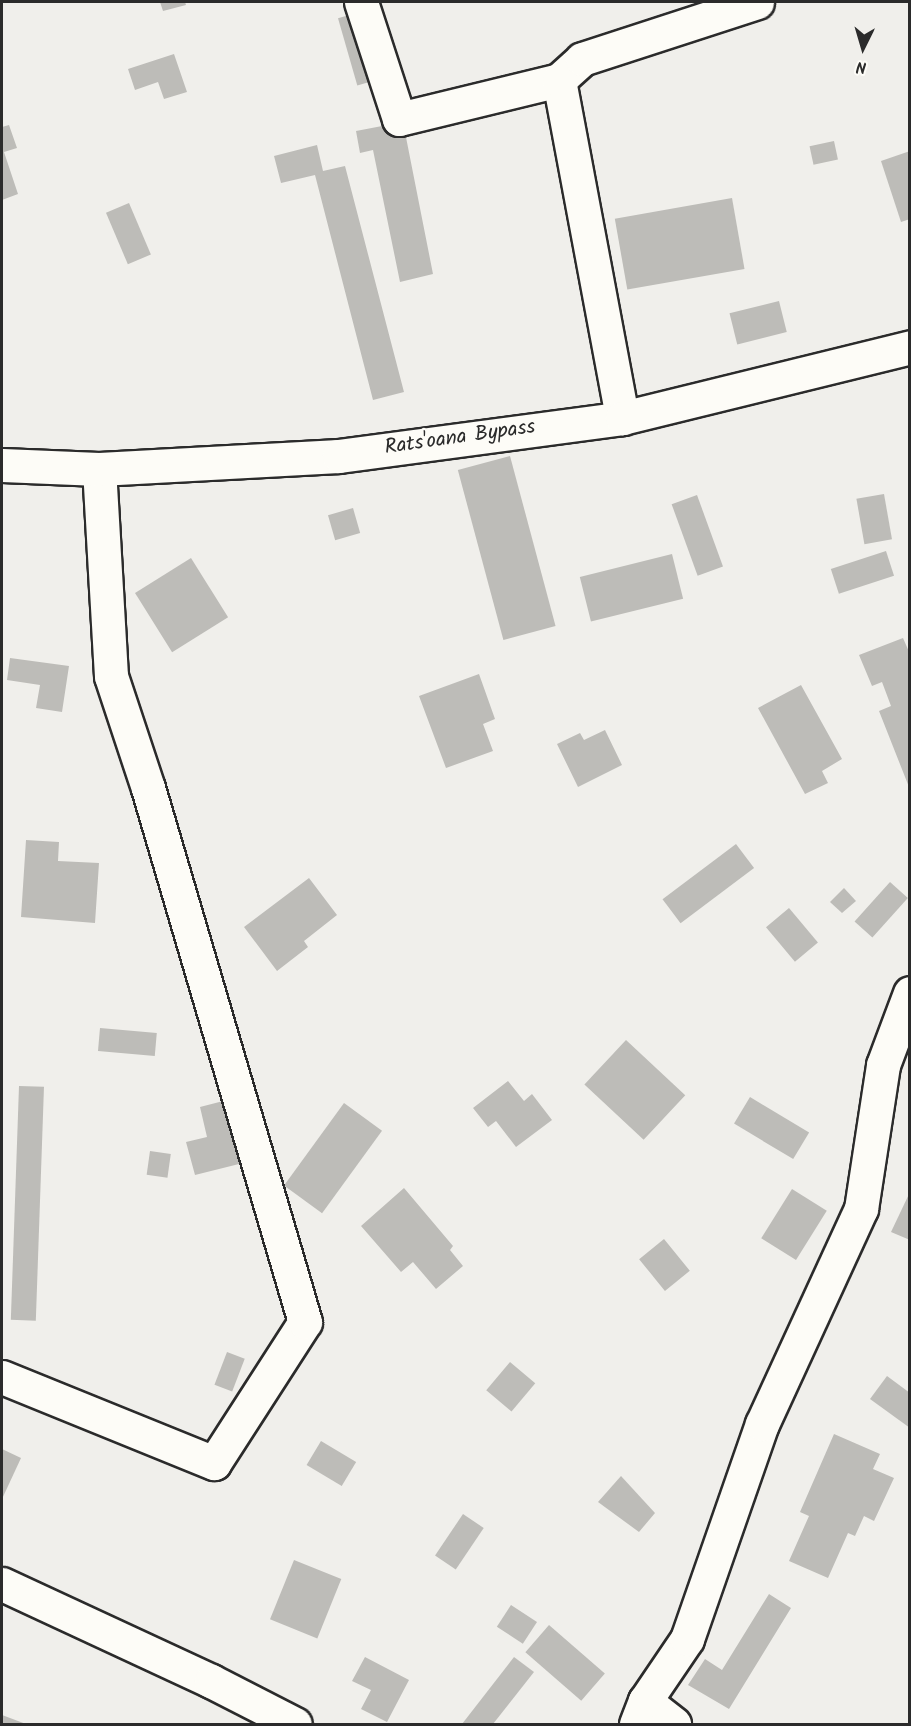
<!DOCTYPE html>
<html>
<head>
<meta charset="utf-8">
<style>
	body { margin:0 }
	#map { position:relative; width:911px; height:1726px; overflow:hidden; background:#f0efeb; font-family:Kalam,sans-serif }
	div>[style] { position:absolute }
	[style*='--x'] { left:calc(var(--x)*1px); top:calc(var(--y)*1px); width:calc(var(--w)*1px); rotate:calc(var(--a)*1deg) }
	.building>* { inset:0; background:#bdbcb8; transform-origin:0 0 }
	.roads { filter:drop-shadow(2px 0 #2b2b2b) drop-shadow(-2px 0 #2b2b2b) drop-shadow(0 2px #2b2b2b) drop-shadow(0 -2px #2b2b2b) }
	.minor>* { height:33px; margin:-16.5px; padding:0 16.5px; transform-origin:16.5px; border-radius:16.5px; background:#fdfcf7 }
	.tertiary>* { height:33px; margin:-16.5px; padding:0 16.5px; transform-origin:16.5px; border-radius:16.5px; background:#fdfcf7 }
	span { translate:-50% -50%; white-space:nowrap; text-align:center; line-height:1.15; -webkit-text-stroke:4.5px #fdfcf7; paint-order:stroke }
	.street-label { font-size:21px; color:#2b2b2b }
	.frame { position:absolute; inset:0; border:3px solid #2b2b2b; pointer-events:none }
	.north { position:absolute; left:833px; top:18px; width:60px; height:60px; -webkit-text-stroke:4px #fdfcf7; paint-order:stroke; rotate:185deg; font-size:16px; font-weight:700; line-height:24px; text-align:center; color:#2b2b2b }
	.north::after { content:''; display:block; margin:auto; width:21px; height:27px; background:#2b2b2b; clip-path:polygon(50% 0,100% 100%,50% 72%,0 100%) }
</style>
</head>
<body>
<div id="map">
	<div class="building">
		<i style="clip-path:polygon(160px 2px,185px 2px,186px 5px,163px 11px)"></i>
		<i style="left:363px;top:11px;width:70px;height:26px;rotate:74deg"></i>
		<i style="clip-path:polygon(174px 54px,187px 92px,164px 99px,158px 82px,135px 90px,128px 69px)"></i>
		<i style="clip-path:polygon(403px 122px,433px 274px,400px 282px,373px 150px,360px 153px,356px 131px)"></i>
		<i style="clip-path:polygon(9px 125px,17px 148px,4px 152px,18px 194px,2px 200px,2px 127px)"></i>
		<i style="left:834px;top:141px;width:19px;height:25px;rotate:78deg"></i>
		<i style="clip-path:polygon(317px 145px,323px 171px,345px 166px,404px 392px,373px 400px,315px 175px,281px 183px,274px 156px)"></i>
		<i style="clip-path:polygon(910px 151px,910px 219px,901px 222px,881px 161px)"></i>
		<i style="left:732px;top:198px;width:72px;height:119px;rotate:80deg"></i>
		<i style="left:129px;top:203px;width:56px;height:25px;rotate:67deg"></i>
		<i style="left:779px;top:301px;width:32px;height:51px;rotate:76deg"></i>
		<i style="left:510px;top:456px;width:176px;height:54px;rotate:75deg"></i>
		<i style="left:884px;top:494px;width:46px;height:28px;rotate:80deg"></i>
		<i style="left:697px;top:495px;width:76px;height:27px;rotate:70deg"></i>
		<i style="left:353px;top:508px;width:26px;height:26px;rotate:74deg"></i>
		<i style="left:886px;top:551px;width:26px;height:58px;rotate:72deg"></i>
		<i style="left:672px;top:554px;width:46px;height:95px;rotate:76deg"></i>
		<i style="left:191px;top:558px;width:70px;height:66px;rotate:58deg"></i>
		<i style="clip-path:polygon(903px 638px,910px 654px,909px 787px,879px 711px,891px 706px,882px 682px,872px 686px,859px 655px)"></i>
		<i style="clip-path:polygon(10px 658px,69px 666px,62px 712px,36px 708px,40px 685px,7px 680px)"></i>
		<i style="clip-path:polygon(479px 674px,495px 719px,483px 724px,493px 751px,446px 768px,419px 696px)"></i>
		<i style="clip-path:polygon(801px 685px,842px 759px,822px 771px,828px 783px,805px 794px,758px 708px)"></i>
		<i style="clip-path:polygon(605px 730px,622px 765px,578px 787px,557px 744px,580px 733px,584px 740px)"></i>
		<i style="clip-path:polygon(26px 840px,59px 842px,58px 861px,99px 863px,95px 923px,21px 917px)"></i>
		<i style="left:736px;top:844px;width:30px;height:92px;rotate:53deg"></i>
		<i style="clip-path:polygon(309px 878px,337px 915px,304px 941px,308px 947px,277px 971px,244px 927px)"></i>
		<i style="left:890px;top:882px;width:24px;height:53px;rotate:42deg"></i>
		<i style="clip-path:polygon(844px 888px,856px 901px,842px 913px,830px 902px)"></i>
		<i style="left:789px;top:908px;width:45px;height:30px;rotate:50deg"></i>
		<i style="left:100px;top:1028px;width:57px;height:23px;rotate:5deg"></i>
		<i style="left:626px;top:1040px;width:81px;height:61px;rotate:43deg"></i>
		<i style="clip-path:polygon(508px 1081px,524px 1101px,532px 1094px,552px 1120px,516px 1147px,496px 1121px,488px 1127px,473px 1108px)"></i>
		<i style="left:19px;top:1086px;width:25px;height:234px;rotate:2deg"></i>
		<i style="left:750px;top:1097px;width:69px;height:31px;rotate:31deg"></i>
		<i style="clip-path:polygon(231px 1099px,247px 1162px,195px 1175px,186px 1142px,207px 1137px,200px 1107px)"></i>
		<i style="left:344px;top:1103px;width:47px;height:102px;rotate:36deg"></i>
		<i style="left:150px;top:1151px;width:21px;height:24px;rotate:8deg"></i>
		<i style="clip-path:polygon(404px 1188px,453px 1246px,450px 1250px,463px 1266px,436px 1289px,413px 1262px,401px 1272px,361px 1226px)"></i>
		<i style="left:792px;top:1189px;width:41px;height:58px;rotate:32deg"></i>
		<i style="clip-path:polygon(910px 1192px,910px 1240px,891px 1232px)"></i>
		<i style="left:664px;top:1239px;width:41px;height:32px;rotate:51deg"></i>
		<i style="left:227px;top:1352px;width:19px;height:35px;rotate:21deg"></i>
		<i style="left:510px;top:1362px;width:33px;height:37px;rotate:40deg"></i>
		<i style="clip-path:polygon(887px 1376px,910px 1393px,910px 1428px,870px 1399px)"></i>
		<i style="clip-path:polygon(834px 1434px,880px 1454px,873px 1469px,894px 1478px,874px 1521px,864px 1516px,855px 1536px,848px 1533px,828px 1578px,789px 1561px,809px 1516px,800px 1512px)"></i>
		<i style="left:321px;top:1441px;width:41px;height:28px;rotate:31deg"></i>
		<i style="clip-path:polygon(2px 1449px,21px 1458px,2px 1499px)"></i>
		<i style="clip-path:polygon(621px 1476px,655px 1513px,639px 1532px,598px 1502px)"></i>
		<i style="left:463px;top:1514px;width:25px;height:50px;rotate:34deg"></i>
		<i style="left:294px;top:1560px;width:51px;height:64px;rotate:22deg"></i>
		<i style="clip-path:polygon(769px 1594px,791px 1608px,729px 1709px,688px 1685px,705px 1659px,722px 1670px)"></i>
		<i style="left:511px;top:1605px;width:31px;height:26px;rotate:33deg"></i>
		<i style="left:549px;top:1625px;width:74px;height:36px;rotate:41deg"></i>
		<i style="clip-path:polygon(365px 1657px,409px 1680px,387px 1722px,361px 1709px,371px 1690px,352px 1681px)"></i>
		<i style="clip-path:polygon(514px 1657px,534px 1672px,493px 1724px,462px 1724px)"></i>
		<i style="clip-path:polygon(2px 1715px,26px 1724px,2px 1724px)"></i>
	</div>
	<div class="roads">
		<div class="minor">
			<i style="--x:361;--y:2;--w:123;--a:72"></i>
			<i style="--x:399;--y:119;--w:165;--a:-13.7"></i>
			<i style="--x:559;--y:80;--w:344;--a:79.4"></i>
			<i style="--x:559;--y:80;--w:31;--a:-42"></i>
			<i style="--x:582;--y:59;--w:184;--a:-18"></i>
			<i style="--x:2;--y:1377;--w:229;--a:22.1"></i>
			<i style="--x:214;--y:1463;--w:168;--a:-57.2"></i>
			<i style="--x:305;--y:1322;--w:557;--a:-106.38"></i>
			<i style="--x:148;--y:788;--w:118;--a:-108.3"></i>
			<i style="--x:111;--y:676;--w:207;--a:-93.3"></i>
			<i style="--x:2;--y:1584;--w:230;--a:24.9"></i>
			<i style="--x:211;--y:1681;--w:94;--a:27.1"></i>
			<i style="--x:645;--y:1701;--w:37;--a:38"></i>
			<i style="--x:636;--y:1724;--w:25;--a:-69"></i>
			<i style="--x:645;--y:1701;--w:75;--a:-55.9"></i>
			<i style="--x:687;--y:1639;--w:228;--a:-70.8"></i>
			<i style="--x:762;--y:1424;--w:237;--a:-65.3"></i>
			<i style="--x:861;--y:1209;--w:146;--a:-81.3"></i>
			<i style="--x:883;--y:1065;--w:77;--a:-69.4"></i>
		</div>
		<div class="tertiary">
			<i style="--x:2;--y:465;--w:97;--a:2.4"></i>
			<i style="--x:99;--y:469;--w:240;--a:-3.1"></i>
			<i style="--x:339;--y:456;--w:286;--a:-7.6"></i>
			<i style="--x:622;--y:418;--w:297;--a:-13.8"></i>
		</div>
	</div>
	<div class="street-label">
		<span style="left:460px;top:438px;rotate:-8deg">Rats'oana Bypass</span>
	</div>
	<div class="frame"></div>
	<div class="north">N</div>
</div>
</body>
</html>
